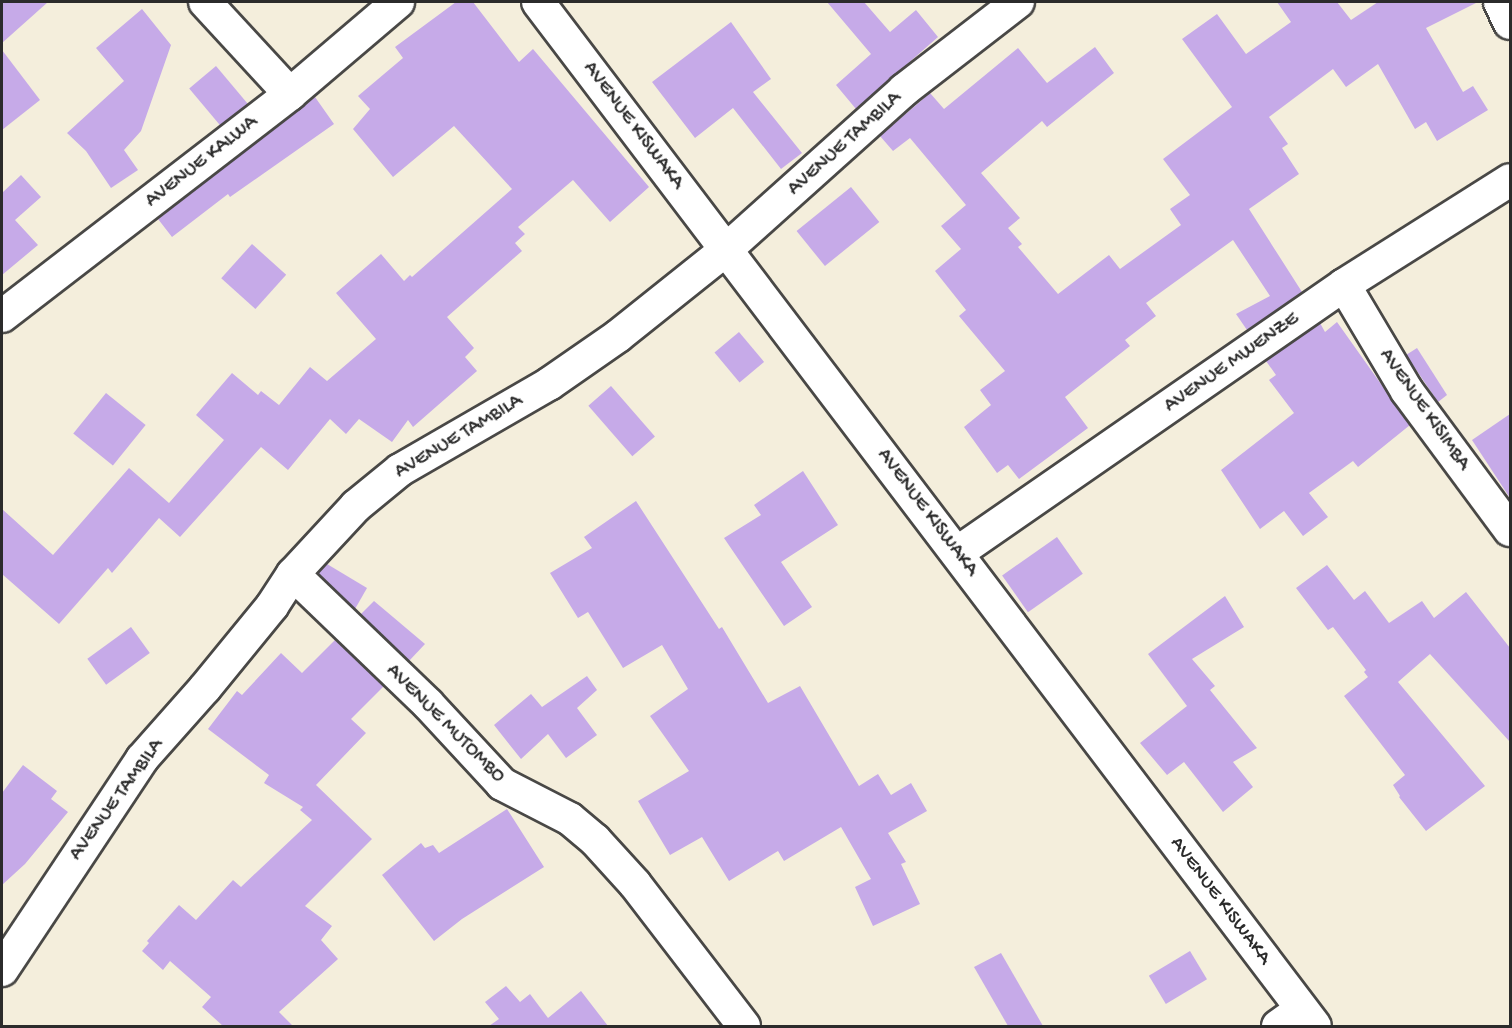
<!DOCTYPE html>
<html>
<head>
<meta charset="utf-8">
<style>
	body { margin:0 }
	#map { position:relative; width:1512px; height:1028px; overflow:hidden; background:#f4eedc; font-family:"Gochi Hand",sans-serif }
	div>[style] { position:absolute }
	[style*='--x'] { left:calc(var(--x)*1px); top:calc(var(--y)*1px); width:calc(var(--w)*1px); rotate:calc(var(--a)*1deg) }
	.building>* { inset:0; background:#c6aae8; transform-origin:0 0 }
	.roads { filter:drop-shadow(2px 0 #494846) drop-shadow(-2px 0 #494846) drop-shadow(0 2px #494846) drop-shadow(0 -2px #494846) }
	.street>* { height:32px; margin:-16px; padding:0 16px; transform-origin:16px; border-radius:16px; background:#fff }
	span { translate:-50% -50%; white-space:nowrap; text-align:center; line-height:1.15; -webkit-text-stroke:4.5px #fff; paint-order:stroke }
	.street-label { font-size:20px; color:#2b2b2b }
	.frame { position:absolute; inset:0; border:3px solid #2b2b2b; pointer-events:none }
</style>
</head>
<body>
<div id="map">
	<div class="building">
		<i style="clip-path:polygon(2px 2px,48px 2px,2px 43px)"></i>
		<i style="clip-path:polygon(456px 2px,473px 2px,519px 62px,533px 49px,649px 187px,610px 222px,573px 180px,518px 227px,525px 234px,515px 243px,522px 251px,447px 317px,474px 348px,465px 357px,477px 371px,413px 427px,408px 420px,392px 442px,359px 419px,346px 434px,330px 419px,288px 470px,261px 447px,180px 537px,159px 518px,112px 573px,108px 568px,59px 624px,2px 574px,2px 509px,53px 555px,129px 468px,169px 503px,224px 440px,196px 415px,232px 373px,258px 395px,261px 391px,279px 405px,310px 367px,327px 381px,376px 339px,336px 293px,381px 254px,404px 281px,410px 275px,412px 277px,512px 189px,454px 126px,393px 177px,353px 129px,370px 109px,358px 96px,403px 58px,395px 47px)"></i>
		<i style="clip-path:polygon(827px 2px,864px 2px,890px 32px,916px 10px,938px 37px,856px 109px,836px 85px,871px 54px)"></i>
		<i style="clip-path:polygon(1277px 2px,1337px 2px,1351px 20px,1378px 2px,1478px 2px,1426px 28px,1463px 92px,1473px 86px,1488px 110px,1437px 141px,1426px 122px,1415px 129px,1378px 64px,1346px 87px,1333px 69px,1269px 117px,1288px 144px,1282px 148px,1299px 174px,1249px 209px,1302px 292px,1247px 330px,1236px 314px,1270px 296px,1233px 240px,1146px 303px,1156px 316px,1125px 340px,1130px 346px,1065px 397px,1088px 428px,1019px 479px,1008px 465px,997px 473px,964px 427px,991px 405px,980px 390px,1005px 371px,959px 316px,966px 310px,935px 271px,961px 249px,941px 226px,966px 205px,910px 138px,893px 151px,880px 136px,930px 93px,944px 109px,1018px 48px,1047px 83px,1095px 47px,1114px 73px,1047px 127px,1042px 121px,981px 173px,1020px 218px,1008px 228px,1022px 244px,1018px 247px,1058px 294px,1109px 255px,1120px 269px,1181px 225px,1170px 209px,1190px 195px,1163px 159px,1232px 107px,1182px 39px,1217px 14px,1246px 54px,1291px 22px)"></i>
		<i style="clip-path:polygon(142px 9px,171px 45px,141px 131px,124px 150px,138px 170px,111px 188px,86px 151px,67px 133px,124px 81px,96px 48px)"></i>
		<i style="clip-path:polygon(731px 22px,771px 79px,753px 92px,802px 153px,781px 169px,733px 108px,695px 138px,652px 82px)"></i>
		<i style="clip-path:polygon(2px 50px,40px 100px,2px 130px)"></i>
		<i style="left:216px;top:66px;width:50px;height:35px;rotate:50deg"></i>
		<i style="clip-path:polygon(315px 97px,334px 124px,230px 197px,228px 194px,172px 237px,158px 219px)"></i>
		<i style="clip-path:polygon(21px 175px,41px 197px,15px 220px,38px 245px,2px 275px,2px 193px)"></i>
		<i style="left:851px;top:187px;width:45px;height:70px;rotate:51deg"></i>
		<i style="left:252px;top:244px;width:46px;height:46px;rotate:42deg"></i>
		<i style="clip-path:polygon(1337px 322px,1410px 425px,1358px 467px,1353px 461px,1309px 493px,1328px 517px,1303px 536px,1284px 511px,1260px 529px,1221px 470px,1294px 413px,1269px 380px,1276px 375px,1266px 361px,1320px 323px,1325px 332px)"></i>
		<i style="left:739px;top:332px;width:39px;height:32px;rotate:50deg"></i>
		<i style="clip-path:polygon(1417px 348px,1447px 395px,1438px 402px,1406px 355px)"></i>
		<i style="left:611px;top:386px;width:67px;height:30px;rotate:49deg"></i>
		<i style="left:106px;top:393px;width:51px;height:52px;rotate:39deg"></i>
		<i style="clip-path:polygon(1510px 414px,1510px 498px,1472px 440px)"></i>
		<i style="clip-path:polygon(803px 471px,838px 525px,781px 562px,812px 607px,784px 626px,724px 538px,761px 515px,754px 505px)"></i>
		<i style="clip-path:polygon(636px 501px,719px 629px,722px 627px,768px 703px,800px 686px,859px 786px,878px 774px,891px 795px,911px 783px,927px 811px,888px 833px,906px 862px,901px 864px,920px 904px,873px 926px,855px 887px,871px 879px,841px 827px,784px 861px,778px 851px,729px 881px,702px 837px,670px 855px,638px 801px,689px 771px,650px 716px,688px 689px,662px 645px,623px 668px,588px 612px,578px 618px,550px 573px,592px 548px,584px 537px)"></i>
		<i style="left:1057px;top:537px;width:45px;height:67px;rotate:55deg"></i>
		<i style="clip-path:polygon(327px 564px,367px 588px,355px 609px,318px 573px)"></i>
		<i style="clip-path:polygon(1327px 565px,1354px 600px,1365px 591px,1389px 623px,1422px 601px,1434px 618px,1466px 592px,1510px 648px,1510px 742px,1430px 654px,1398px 682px,1485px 786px,1426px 831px,1399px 797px,1400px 796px,1393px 785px,1405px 775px,1344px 696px,1368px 677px,1364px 672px,1366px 670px,1333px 627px,1328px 630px,1296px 588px)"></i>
		<i style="clip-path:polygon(1225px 596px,1244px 627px,1192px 659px,1215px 686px,1210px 690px,1257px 748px,1233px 762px,1253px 787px,1223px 812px,1184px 762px,1167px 775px,1140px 743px,1187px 706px,1148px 654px)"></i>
		<i style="clip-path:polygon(374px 601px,425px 644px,409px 661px,361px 614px)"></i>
		<i style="left:131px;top:627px;width:32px;height:54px;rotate:54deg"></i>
		<i style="clip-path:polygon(335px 640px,384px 686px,351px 719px,366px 733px,316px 785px,372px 839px,305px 906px,332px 926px,321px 940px,338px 959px,279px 1012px,293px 1026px,223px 1026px,202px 1007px,211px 997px,170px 961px,163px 970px,142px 951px,149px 943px,147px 941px,179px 905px,196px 920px,233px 880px,241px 887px,312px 820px,300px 810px,303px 807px,264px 783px,269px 775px,208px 729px,237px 691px,242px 695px,281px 653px,302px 673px)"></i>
		<i style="clip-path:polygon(587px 676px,597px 690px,577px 708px,597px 735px,566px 758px,548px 734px,521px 759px,494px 725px,531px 694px,542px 707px)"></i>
		<i style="clip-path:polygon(23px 765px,57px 791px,51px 799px,68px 812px,25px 864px,2px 885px,2px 793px)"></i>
		<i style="clip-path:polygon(507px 809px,544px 867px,462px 919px,434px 941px,382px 875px,421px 843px,425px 848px,433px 845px,439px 853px)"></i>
		<i style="left:1190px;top:951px;width:33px;height:48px;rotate:59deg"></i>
		<i style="clip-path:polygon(1001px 953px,1043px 1026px,1008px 1026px,974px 967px)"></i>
		<i style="clip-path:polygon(506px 986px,520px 1002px,530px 994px,548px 1018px,581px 991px,608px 1026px,489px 1026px,499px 1019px,485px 1002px)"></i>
	</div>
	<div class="roads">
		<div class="street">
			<i style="--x:205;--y:2;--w:125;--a:47.3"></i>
			<i style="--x:538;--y:2;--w:1285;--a:52.81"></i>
			<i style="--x:1500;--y:2;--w:23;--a:65"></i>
			<i style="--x:1344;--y:285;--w:123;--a:59.3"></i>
			<i style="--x:1407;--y:391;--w:173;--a:53.5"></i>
			<i style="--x:2;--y:316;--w:364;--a:-37.6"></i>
			<i style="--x:290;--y:94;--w:142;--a:-40.4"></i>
			<i style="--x:957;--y:553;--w:471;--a:-34.7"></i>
			<i style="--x:1344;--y:285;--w:196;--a:-32.3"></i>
			<i style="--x:293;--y:574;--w:187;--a:43.9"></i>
			<i style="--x:428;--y:704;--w:109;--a:47.2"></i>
			<i style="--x:502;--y:784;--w:76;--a:27.2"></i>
			<i style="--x:570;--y:819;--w:33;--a:40"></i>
			<i style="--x:595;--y:840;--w:59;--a:47.7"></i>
			<i style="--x:635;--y:884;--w:179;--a:52.5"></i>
			<i style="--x:2;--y:970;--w:253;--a:-56.4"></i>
			<i style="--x:142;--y:759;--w:95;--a:-48.4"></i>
			<i style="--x:205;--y:688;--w:106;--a:-50.7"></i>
			<i style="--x:272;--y:606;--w:38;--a:-57"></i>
			<i style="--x:293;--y:574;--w:93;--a:-47.2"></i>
			<i style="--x:356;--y:506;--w:57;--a:-39.3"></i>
			<i style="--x:400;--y:470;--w:172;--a:-30"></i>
			<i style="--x:549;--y:384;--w:84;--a:-34.8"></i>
			<i style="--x:618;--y:336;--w:139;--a:-38.6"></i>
			<i style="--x:727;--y:249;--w:238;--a:-41.9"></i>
			<i style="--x:904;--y:90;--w:144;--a:-37.7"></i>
			<i style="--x:1278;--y:1026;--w:28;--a:-35"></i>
		</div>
	</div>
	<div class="street-label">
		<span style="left:633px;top:126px;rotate:53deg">AVENUE KISWAKA</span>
		<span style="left:845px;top:144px;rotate:-42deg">AVENUE TAMBILA</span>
		<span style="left:202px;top:162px;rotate:-38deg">AVENUE KALWA</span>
		<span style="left:1232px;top:363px;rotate:-35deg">AVENUE MWENZE</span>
		<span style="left:1424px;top:410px;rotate:55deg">AVENUE KISIMBA</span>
		<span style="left:459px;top:437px;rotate:-31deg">AVENUE TAMBILA</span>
		<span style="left:927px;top:513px;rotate:53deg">AVENUE KISWAKA</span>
		<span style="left:445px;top:724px;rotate:45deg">AVENUE MUTOMBO</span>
		<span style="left:117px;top:800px;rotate:-54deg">AVENUE TAMBILA</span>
		<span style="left:1220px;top:901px;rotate:53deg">AVENUE KISWAKA</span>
	</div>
	<div class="frame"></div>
</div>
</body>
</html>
